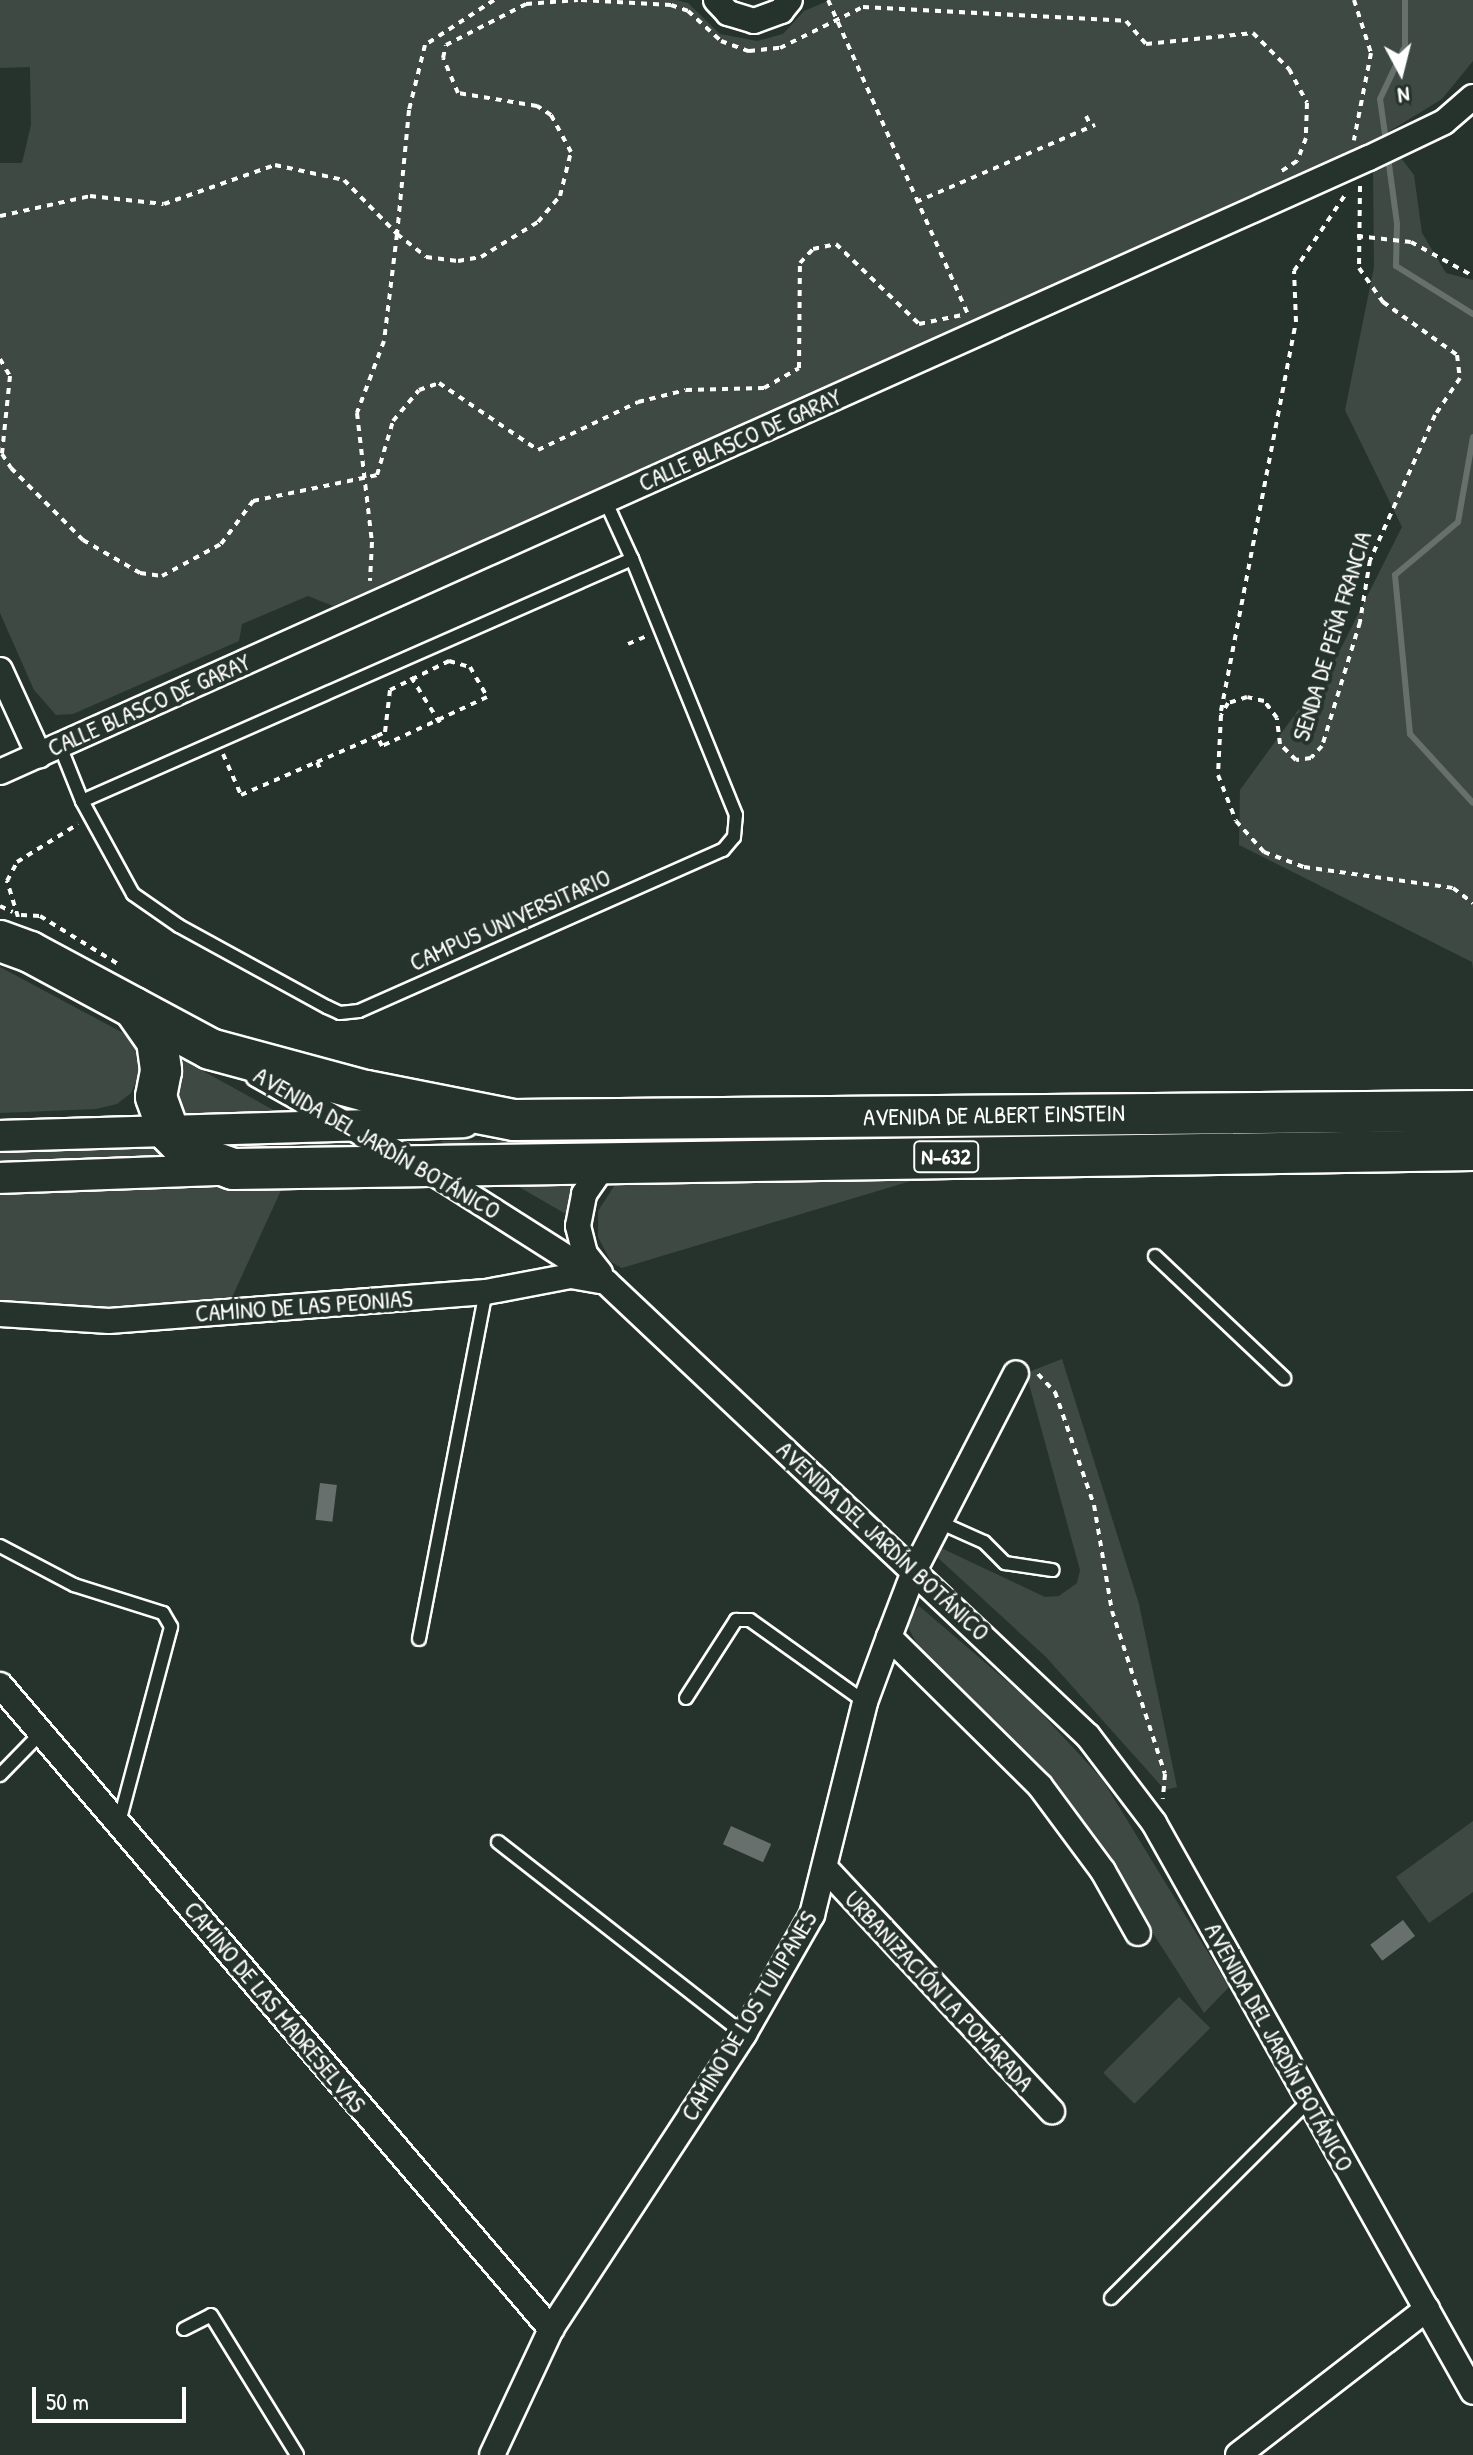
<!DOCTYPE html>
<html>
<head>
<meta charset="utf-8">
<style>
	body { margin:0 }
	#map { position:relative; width:1473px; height:2455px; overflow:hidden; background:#26332d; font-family:"Patrick Hand",sans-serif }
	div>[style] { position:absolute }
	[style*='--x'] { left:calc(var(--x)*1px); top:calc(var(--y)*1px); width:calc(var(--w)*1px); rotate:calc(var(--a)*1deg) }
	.green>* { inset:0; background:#3e4944; transform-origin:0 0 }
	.water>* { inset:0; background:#67706c; transform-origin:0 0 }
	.stream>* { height:6px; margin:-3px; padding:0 3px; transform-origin:3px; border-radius:3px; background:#67706c }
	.path>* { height:4px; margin-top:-2px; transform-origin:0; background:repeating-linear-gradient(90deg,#fff 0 6px,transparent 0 12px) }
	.roads { filter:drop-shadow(2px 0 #fff) drop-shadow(-2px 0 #fff) drop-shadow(0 2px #fff) drop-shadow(0 -2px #fff) }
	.service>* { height:12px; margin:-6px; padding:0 6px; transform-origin:6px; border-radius:6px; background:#26332d }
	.minor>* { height:24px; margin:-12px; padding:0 12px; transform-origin:12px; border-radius:12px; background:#26332d }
	.tertiary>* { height:30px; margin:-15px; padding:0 15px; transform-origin:15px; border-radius:15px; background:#26332d }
	.trunk>* { height:40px; margin:-20px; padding:0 20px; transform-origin:20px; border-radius:20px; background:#26332d }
	span { translate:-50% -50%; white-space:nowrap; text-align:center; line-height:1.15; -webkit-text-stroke:8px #26332d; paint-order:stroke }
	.shield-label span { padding:2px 6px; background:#26332d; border:2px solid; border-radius:6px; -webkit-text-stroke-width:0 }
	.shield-label { font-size:22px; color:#fff; font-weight:700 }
	.street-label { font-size:24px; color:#fff }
	.north { position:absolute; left:1361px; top:32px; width:80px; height:80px; -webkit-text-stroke:6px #26332d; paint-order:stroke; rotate:173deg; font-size:22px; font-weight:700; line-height:32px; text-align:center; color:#fff }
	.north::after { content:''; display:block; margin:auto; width:28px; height:36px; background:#fff; clip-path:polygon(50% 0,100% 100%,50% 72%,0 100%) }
	.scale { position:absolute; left:32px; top:2387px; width:154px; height:36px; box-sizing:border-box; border:4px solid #fff; border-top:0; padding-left:10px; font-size:24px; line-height:28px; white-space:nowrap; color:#fff; -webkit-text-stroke:6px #26332d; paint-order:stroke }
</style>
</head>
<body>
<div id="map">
	<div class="green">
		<i style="clip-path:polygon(0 0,676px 0,688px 3px,720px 34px,757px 41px,783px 34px,804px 11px,830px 0,1473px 0,1473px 61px,1442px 99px,1354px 153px,333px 606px,308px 596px,242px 624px,239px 641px,73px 714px,56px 715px,34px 690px,0 613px,0 163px,22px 163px,31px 125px,30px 67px,0 68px)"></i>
		<i style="clip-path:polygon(1401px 158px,1414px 175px,1422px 233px,1446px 273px,1473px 280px,1473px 969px,1472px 962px,1239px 845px,1240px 790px,1336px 658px,1402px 527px,1345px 410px,1374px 267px,1373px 167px)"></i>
		<i style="clip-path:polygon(0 967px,140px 1042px,138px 1077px,131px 1093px,117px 1104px,96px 1109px,0 1113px)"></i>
		<i style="clip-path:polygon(185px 1061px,286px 1117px,170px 1122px,170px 1063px)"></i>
		<i style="clip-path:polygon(348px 1125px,420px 1166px,0 1178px,0 1136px)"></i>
		<i style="clip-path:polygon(1473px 1128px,1473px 1137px,457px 1152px,440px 1141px)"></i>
		<i style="clip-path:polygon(586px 1170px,571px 1217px,495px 1173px)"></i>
		<i style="clip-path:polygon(944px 1171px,622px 1268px,611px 1262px,598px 1237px,598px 1211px,616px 1183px)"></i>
		<i style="clip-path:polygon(283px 1186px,228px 1306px,121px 1314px,0 1307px,0 1194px)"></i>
		<i style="clip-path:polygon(1062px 1359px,1139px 1604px,1177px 1787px,1165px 1790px,1046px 1657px,936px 1556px,939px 1547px,1045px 1597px,1059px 1596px,1077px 1583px,1080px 1570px,1026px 1373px)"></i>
		<i style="clip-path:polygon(919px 1606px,1031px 1702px,1102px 1779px,1229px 1987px,1204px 2013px,1060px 1788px,921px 1652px,908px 1627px,909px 1617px)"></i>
		<i style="clip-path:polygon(1473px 1821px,1473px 1892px,1429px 1923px,1396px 1877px)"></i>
		<i style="left:1179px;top:1997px;width:44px;height:107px;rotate:45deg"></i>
	</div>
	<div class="water">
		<i style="left:320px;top:1483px;width:17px;height:37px;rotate:7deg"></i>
		<i style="left:731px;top:1826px;width:44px;height:20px;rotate:24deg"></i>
		<i style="left:1403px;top:1920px;width:20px;height:41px;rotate:53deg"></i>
	</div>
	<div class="stream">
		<i style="--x:1386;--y:141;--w:42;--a:-98.1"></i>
		<i style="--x:1380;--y:99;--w:59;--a:-64.7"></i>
		<i style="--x:1405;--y:46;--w:46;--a:-90"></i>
		<i style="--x:1388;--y:157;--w:68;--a:82.3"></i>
		<i style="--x:1397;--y:224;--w:42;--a:91.4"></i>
		<i style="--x:1396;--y:266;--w:91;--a:31.9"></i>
		<i style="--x:1473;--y:437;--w:86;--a:100"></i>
		<i style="--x:1458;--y:522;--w:82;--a:139.9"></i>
		<i style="--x:1395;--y:575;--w:160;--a:84.6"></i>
		<i style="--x:1410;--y:734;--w:93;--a:47.6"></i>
	</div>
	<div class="path">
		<i style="--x:494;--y:0;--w:82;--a:146.9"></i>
		<i style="--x:425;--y:45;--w:67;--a:103.8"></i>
		<i style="--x:409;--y:110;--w:125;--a:95.5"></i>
		<i style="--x:397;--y:234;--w:37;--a:38"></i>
		<i style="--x:426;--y:257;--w:32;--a:7"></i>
		<i style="--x:458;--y:261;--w:23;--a:-10"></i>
		<i style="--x:481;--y:257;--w:67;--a:-31.6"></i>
		<i style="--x:538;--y:222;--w:34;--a:-50"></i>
		<i style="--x:560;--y:196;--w:45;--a:-76"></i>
		<i style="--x:571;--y:152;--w:42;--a:-118.4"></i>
		<i style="--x:551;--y:115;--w:17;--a:-147"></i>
		<i style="--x:537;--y:106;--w:80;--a:-170.7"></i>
		<i style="--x:458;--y:93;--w:38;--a:-113"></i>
		<i style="--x:443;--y:58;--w:13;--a:-77"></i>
		<i style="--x:446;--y:45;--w:90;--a:-27.1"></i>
		<i style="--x:526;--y:4;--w:52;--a:-4.4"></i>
		<i style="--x:581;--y:0;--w:90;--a:3.2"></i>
		<i style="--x:671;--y:5;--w:18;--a:19"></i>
		<i style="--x:688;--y:11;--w:45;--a:42.3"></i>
		<i style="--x:721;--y:41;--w:30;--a:20"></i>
		<i style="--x:749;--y:51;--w:31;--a:-6"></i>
		<i style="--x:780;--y:48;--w:93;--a:-26.3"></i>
		<i style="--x:863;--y:7;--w:263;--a:3"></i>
		<i style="--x:1126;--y:21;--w:30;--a:49"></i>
		<i style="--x:1146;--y:44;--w:108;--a:-5.9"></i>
		<i style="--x:1253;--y:33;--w:51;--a:45"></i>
		<i style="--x:1289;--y:69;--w:38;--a:62"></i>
		<i style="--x:1307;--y:103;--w:35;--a:92"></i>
		<i style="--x:1306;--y:138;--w:25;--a:111"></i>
		<i style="--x:1297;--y:161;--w:20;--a:147"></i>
		<i style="--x:828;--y:0;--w:347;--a:66"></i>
		<i style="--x:1354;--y:0;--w:56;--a:72.2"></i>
		<i style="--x:1371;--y:53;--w:89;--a:101.1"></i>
		<i style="--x:1086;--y:116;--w:11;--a:63"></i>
		<i style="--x:1360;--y:186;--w:82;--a:90.7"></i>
		<i style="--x:1359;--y:268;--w:42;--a:54.8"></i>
		<i style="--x:1383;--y:302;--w:91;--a:35.6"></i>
		<i style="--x:1457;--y:355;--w:23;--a:83"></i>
		<i style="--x:1460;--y:378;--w:45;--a:124"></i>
		<i style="--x:1435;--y:415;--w:159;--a:114.1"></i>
		<i style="--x:1370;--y:560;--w:63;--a:99.2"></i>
		<i style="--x:1360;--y:622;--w:130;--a:107"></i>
		<i style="--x:1322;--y:746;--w:16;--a:133"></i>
		<i style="--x:1311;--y:758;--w:15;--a:172"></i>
		<i style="--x:1296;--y:760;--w:23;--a:-135"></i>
		<i style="--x:1280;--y:744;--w:26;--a:-97"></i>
		<i style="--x:1277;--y:718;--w:21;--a:-127"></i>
		<i style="--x:1264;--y:701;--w:17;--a:-167"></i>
		<i style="--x:1247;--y:697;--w:20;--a:162"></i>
		<i style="--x:1228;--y:703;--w:14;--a:120"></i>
		<i style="--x:1221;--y:715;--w:60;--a:92.9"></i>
		<i style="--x:1218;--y:775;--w:49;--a:68.6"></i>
		<i style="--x:1236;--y:821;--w:42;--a:47.9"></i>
		<i style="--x:1264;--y:852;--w:43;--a:20.6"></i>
		<i style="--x:1304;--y:867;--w:150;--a:8"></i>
		<i style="--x:1453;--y:888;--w:25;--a:37"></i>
		<i style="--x:916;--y:202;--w:195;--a:-23.3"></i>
		<i style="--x:0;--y:216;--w:92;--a:-12.5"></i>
		<i style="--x:90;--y:196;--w:74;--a:6.2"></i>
		<i style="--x:164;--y:204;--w:118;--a:-19.4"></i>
		<i style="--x:275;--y:165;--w:71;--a:12.3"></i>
		<i style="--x:344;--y:180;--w:76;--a:45.5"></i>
		<i style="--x:397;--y:234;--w:108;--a:96.9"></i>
		<i style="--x:384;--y:341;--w:77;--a:110.6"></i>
		<i style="--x:357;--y:413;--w:130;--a:83.4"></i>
		<i style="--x:372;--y:542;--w:39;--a:93"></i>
		<i style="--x:1357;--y:236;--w:54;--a:6.3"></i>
		<i style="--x:1411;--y:242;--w:71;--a:28.7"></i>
		<i style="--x:0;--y:359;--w:20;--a:60"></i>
		<i style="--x:10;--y:376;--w:78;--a:95.9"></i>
		<i style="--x:2;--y:454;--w:17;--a:57"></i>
		<i style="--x:11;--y:468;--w:102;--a:45"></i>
		<i style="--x:83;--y:540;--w:66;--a:30.1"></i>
		<i style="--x:140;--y:573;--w:22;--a:8"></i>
		<i style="--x:162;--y:576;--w:67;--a:-28.5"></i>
		<i style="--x:221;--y:544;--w:54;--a:-53.3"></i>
		<i style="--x:253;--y:501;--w:127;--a:-11.8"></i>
		<i style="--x:377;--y:475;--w:56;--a:-73.5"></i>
		<i style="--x:393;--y:421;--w:40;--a:-50"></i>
		<i style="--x:419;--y:390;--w:21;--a:-19"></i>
		<i style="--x:439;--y:383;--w:120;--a:34.1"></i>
		<i style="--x:538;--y:450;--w:111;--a:-25.6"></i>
		<i style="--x:638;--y:402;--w:49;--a:-14"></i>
		<i style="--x:686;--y:390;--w:78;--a:-1.5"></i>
		<i style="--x:764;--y:388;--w:40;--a:-29.7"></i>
		<i style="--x:799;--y:368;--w:105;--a:-89.5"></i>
		<i style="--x:800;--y:263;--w:19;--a:-47"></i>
		<i style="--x:813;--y:249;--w:24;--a:-12"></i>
		<i style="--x:836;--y:244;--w:115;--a:43.9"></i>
		<i style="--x:919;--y:324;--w:44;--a:-11.8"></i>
		<i style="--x:628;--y:644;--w:23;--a:-23"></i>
		<i style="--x:411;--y:677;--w:54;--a:57.8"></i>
		<i style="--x:1221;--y:711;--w:396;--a:-79.1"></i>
		<i style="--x:1296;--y:322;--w:51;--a:-92.2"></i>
		<i style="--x:1294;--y:271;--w:95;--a:-56.1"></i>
		<i style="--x:223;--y:754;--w:45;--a:66.3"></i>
		<i style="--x:241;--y:795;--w:83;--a:-23.5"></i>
		<i style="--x:317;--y:762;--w:65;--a:-23.4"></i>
		<i style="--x:377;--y:736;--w:9;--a:-27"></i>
		<i style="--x:385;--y:732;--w:42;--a:-83.2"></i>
		<i style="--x:390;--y:690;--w:66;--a:-26.2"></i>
		<i style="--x:449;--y:661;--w:22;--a:16"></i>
		<i style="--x:470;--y:667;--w:34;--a:60"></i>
		<i style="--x:487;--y:697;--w:116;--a:155"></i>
		<i style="--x:382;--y:746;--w:11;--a:-117"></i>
		<i style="--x:317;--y:762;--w:10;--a:66"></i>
		<i style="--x:0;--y:906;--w:14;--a:25"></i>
		<i style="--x:21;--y:915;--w:19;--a:3"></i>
		<i style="--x:40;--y:916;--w:92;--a:31.6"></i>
		<i style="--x:18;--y:917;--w:38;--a:-107"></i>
		<i style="--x:7;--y:881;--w:21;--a:-62"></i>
		<i style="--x:17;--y:862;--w:72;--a:-31.9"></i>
		<i style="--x:1038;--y:1374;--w:25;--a:47"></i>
		<i style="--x:1055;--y:1392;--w:120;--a:71"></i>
		<i style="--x:1094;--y:1505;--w:108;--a:80.4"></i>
		<i style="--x:1112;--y:1611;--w:171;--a:72"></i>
		<i style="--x:1165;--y:1774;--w:25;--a:95"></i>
	</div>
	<div class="roads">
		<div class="service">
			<i style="--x:60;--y:746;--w:59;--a:68.2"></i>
			<i style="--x:82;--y:801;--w:106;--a:61.3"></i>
			<i style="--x:133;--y:894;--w:56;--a:34.8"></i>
			<i style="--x:179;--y:926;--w:169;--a:28.7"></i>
			<i style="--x:327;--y:1007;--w:14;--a:25"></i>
			<i style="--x:340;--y:1013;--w:19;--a:-6"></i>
			<i style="--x:359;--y:1011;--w:398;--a:-23.9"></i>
			<i style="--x:723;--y:850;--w:17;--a:-50"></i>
			<i style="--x:734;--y:837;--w:22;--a:-85"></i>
			<i style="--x:736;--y:815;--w:276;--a:-112.1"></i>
			<i style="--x:82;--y:801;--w:601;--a:-23.75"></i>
			<i style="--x:632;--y:559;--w:65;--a:-114.6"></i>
			<i style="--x:1155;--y:1256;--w:178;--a:43.4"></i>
			<i style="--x:939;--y:1522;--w:49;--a:24"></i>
			<i style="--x:984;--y:1542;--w:30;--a:45"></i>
			<i style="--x:1005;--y:1563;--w:48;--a:8.5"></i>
			<i style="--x:0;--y:1546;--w:84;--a:27.8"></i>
			<i style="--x:74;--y:1585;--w:93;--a:17.5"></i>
			<i style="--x:163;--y:1613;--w:16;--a:60"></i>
			<i style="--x:171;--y:1627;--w:203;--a:104.9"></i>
			<i style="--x:419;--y:1639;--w:353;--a:-79.1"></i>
			<i style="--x:686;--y:1698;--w:93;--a:-57.3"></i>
			<i style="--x:736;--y:1620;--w:14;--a:0"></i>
			<i style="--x:750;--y:1620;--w:141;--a:35.5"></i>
			<i style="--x:0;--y:1775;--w:60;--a:-45.7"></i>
			<i style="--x:498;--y:1842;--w:312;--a:38"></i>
			<i style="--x:1111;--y:2298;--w:279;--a:-44.9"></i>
			<i style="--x:184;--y:2329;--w:30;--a:-27"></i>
			<i style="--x:211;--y:2315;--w:164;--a:58.4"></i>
		</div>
		<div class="minor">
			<i style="--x:716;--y:0;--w:18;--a:47"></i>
			<i style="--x:728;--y:13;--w:27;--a:17"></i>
			<i style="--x:754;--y:21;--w:29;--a:-20"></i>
			<i style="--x:781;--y:11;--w:14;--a:-51"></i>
			<i style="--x:0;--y:670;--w:94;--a:65.4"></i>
			<i style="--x:0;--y:772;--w:1500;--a:-24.16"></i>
			<i style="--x:1369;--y:158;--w:83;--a:-25.6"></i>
			<i style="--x:1444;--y:122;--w:38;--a:-41"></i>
			<i style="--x:258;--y:1075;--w:214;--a:29.3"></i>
			<i style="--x:445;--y:1180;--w:191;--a:32.4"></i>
			<i style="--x:606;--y:1282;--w:662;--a:43.29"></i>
			<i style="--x:1088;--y:1736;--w:109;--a:52.8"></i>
			<i style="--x:1154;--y:1823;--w:652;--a:60.72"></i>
			<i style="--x:600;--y:1273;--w:24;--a:-128"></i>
			<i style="--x:585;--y:1254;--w:29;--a:-104"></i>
			<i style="--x:578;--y:1226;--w:33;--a:-79"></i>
			<i style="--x:584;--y:1194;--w:24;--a:-55"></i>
			<i style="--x:598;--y:1174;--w:21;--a:-29"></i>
			<i style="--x:0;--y:1314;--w:109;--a:3.7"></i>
			<i style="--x:109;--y:1321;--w:378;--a:-4.4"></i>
			<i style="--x:486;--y:1292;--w:86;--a:-10.7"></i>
			<i style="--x:571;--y:1276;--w:29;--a:10"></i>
			<i style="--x:889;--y:1637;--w:212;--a:44.6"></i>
			<i style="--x:1040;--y:1786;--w:106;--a:53.5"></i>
			<i style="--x:1103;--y:1871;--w:71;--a:60.6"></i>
			<i style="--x:0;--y:1685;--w:848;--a:49.45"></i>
			<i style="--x:827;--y:1870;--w:330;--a:47"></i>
			<i style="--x:492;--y:2455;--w:139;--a:-64.9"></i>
			<i style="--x:551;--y:2329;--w:353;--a:-56.8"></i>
			<i style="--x:744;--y:2034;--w:137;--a:-60.3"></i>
			<i style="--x:812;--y:1915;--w:219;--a:-76"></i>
			<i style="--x:865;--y:1702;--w:69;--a:-69.7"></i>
			<i style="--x:889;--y:1637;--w:73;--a:-69.1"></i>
			<i style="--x:915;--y:1569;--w:220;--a:-62.7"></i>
			<i style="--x:1238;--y:2455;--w:239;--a:-37.7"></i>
		</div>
		<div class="tertiary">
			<i style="--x:0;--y:1136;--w:464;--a:-1.7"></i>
			<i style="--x:0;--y:1178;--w:222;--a:-2.1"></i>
		</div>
		<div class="trunk">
			<i style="--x:0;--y:941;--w:32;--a:20"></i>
			<i style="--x:30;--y:952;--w:204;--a:28.3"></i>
			<i style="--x:210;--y:1049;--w:162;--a:15.1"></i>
			<i style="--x:366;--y:1091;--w:151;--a:11.1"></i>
			<i style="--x:514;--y:1120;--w:959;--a:-0.54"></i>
			<i style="--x:134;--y:1008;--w:40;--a:55.1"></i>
			<i style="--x:157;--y:1041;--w:30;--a:82"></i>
			<i style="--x:161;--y:1071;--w:26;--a:101"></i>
			<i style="--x:156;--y:1097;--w:37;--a:70"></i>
			<i style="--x:169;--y:1132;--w:29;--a:46"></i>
			<i style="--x:189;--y:1153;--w:47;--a:20"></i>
			<i style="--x:233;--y:1169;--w:1240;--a:-0.88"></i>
		</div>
	</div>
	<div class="shield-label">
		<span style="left:946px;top:1157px">N-632</span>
	</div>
	<div class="street-label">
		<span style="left:740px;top:440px;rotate:-24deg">CALLE BLASCO DE GARAY</span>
		<span style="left:1332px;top:636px;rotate:-73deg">SENDA DE PEÑA FRANCIA</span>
		<span style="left:149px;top:705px;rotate:-24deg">CALLE BLASCO DE GARAY</span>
		<span style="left:510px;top:920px;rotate:-24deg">CAMPUS UNIVERSITARIO</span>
		<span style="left:994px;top:1115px;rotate:-1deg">AVENIDA DE ALBERT EINSTEIN</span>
		<span style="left:377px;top:1143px;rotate:30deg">AVENIDA DEL JARDÍN BOTÁNICO</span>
		<span style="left:304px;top:1306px;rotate:-4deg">CAMINO DE LAS PEONIAS</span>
		<span style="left:883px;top:1541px;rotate:43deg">AVENIDA DEL JARDÍN BOTÁNICO</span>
		<span style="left:939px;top:1991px;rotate:47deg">URBANIZACIÓN LA POMARADA</span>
		<span style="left:275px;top:2007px;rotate:50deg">CAMINO DE LAS MADRESELVAS</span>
		<span style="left:749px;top:2016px;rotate:-59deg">CAMINO DE LOS TULIPANES</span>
		<span style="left:1279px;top:2047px;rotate:61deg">AVENIDA DEL JARDÍN BOTÁNICO</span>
	</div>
	<div class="north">N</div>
	<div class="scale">50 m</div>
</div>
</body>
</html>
